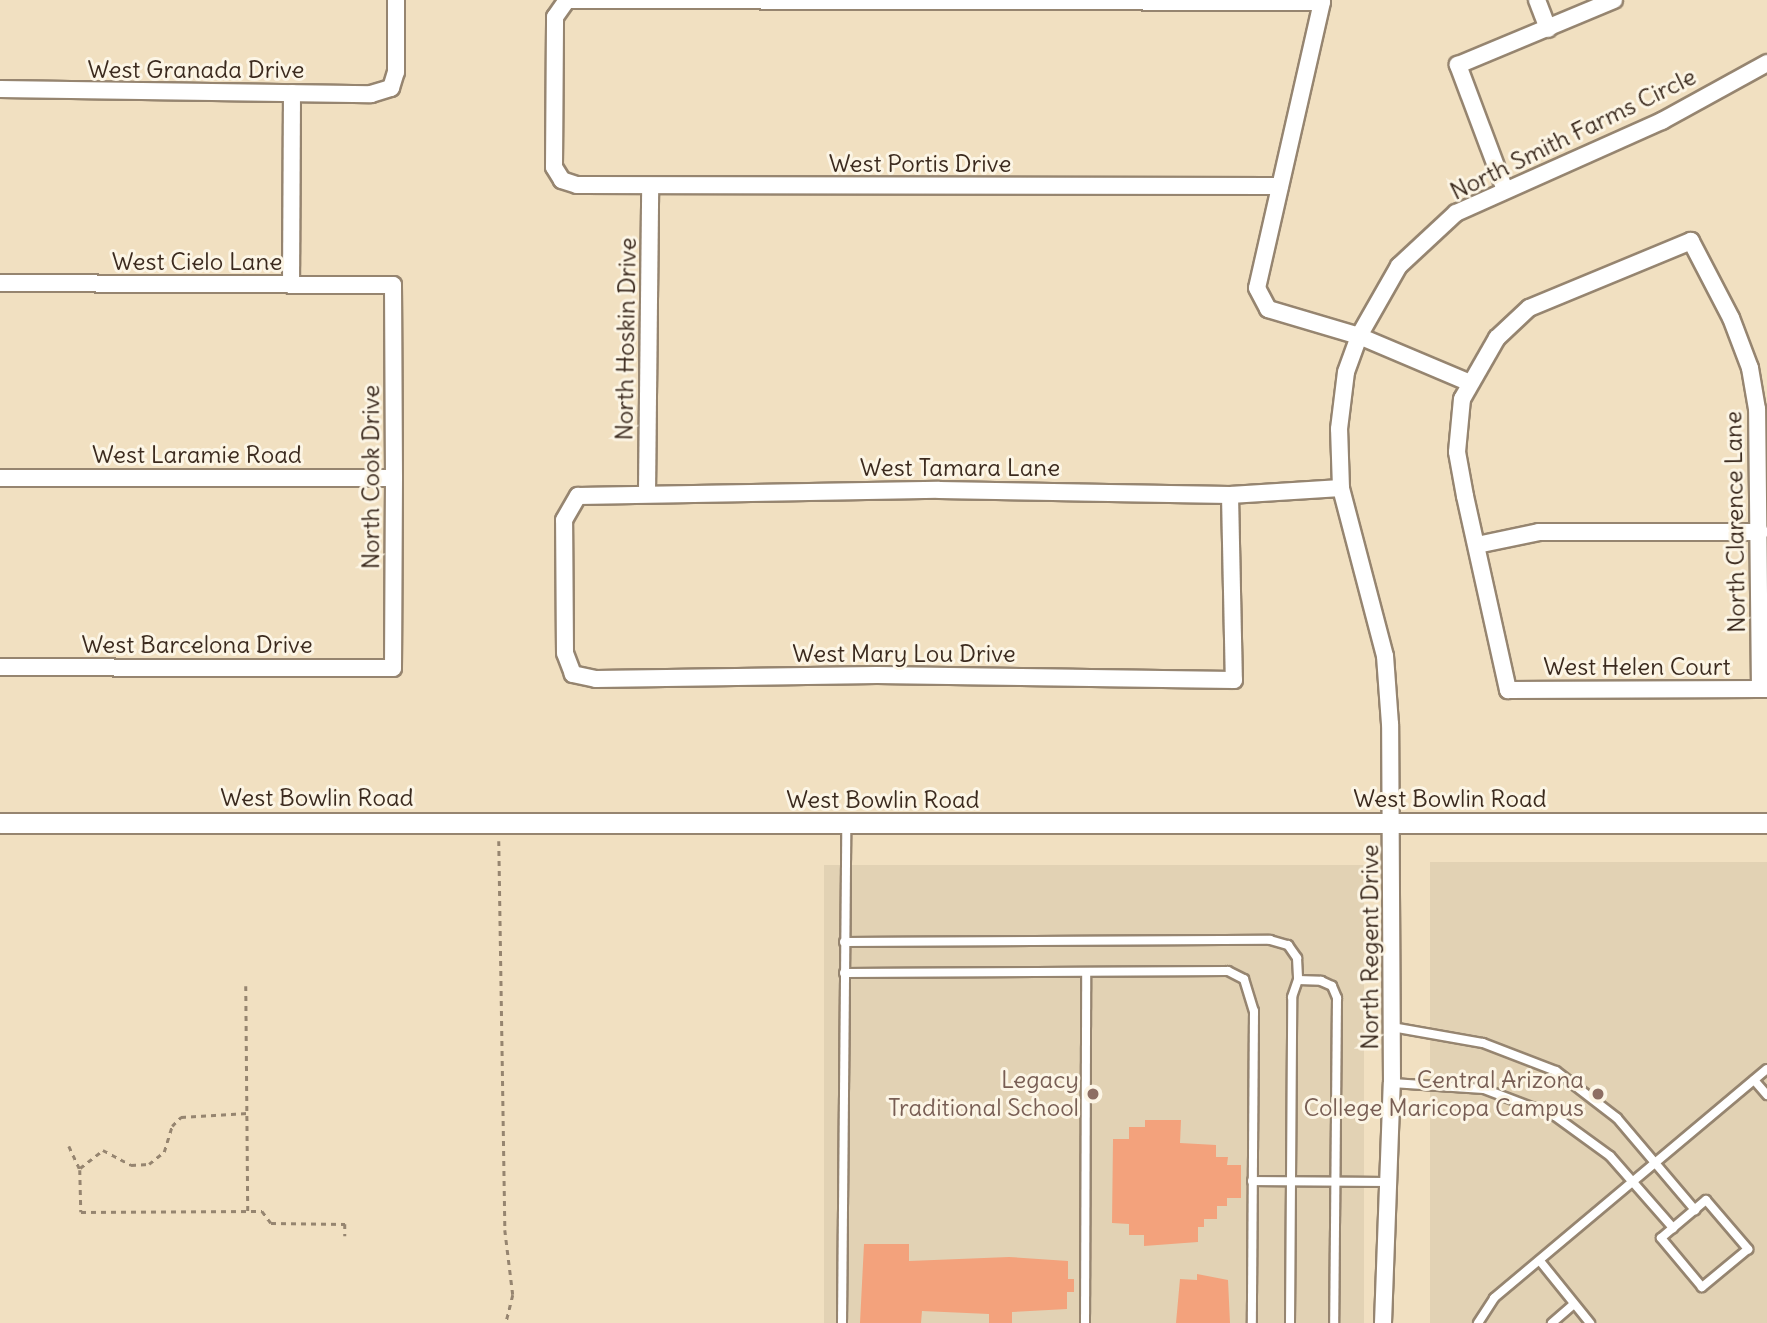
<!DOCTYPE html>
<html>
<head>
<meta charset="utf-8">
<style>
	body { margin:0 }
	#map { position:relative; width:1767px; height:1323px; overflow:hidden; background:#f1e0c1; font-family:Delius,sans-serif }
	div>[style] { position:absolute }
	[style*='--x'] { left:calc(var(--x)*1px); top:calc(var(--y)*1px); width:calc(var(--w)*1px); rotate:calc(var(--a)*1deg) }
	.built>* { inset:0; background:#e2d2b4; transform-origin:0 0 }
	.building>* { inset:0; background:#f3a27c }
	.path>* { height:2.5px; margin-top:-1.25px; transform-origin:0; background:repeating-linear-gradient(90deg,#968570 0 5px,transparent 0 10px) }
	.roads { filter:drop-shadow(2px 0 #968570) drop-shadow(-2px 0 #968570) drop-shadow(0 2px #968570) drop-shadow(0 -2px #968570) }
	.service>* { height:8px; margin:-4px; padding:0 4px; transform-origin:4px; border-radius:4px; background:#fff }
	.minor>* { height:16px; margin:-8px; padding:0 8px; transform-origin:8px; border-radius:8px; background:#fff }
	.tertiary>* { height:19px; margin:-9.5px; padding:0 9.5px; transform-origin:9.5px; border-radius:9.5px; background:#fff }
	.dots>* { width:19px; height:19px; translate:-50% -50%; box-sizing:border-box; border:4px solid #fcf5e5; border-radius:50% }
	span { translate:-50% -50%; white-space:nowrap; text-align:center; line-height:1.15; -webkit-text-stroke:6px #fcf5e5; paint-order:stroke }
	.street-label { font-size:24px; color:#3b2a1e }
	.education-label { font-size:24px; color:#785e54 }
	.right { translate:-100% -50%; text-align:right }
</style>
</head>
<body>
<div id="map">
	<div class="built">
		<i style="left:1430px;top:862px;width:337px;height:461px"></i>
		<i style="left:824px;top:865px;width:540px;height:458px"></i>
	</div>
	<div class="building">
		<i style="clip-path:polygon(1145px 1120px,1181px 1120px,1180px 1143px,1216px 1145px,1216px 1157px,1228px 1157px,1227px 1165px,1241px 1165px,1241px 1198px,1227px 1198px,1227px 1206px,1217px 1206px,1217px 1219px,1204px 1219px,1204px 1227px,1198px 1227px,1198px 1242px,1144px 1246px,1144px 1235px,1129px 1235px,1129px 1224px,1112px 1223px,1113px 1139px,1129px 1139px,1129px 1127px,1145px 1127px)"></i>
		<i style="clip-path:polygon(864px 1244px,909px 1244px,909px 1261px,1009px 1257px,1068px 1261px,1068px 1279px,1074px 1279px,1074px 1292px,1067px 1292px,1067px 1309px,1012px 1312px,1012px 1323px,989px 1323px,989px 1314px,922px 1311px,921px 1323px,860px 1323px)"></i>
		<i style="clip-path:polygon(1197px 1274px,1228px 1280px,1230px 1323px,1176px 1323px,1180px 1279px,1197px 1280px)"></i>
	</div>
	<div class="path">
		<i style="--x:499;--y:841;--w:389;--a:89.1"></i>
		<i style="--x:505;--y:1230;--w:65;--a:83"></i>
		<i style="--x:513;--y:1295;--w:29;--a:104"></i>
		<i style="--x:246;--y:986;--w:225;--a:89.5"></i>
		<i style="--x:69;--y:1146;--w:26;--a:65"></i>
		<i style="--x:80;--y:1170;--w:42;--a:88.6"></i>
		<i style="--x:81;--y:1212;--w:181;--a:-0.3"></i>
		<i style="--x:262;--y:1211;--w:15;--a:53"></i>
		<i style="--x:271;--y:1223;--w:74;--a:0.8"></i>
		<i style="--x:345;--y:1224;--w:12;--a:90"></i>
		<i style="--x:80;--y:1168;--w:29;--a:-38"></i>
		<i style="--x:103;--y:1150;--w:32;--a:28"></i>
		<i style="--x:131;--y:1165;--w:18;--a:-3"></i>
		<i style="--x:149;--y:1164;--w:19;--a:-39"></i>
		<i style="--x:164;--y:1152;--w:27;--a:-73"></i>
		<i style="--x:172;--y:1126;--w:13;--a:-45"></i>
		<i style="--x:181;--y:1117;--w:67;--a:-3.4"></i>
	</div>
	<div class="roads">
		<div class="service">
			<i style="--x:844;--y:942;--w:426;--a:-0.3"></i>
			<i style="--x:1270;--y:940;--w:19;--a:16"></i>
			<i style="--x:1288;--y:945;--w:16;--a:55"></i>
			<i style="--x:1297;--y:958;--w:22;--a:87"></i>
			<i style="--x:1298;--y:980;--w:23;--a:2"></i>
			<i style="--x:1321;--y:981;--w:12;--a:24"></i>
			<i style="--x:1332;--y:986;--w:13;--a:67"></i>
			<i style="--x:1337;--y:998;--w:325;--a:90.5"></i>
			<i style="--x:844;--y:973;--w:384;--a:-0.3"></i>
			<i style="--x:1228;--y:971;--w:18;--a:27"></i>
			<i style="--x:1244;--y:979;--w:34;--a:73"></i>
			<i style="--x:1254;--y:1011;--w:312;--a:90.4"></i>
			<i style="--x:1392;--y:1027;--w:92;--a:10"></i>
			<i style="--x:1483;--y:1043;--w:78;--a:21"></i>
			<i style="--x:1556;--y:1071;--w:77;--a:37.6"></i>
			<i style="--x:1617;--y:1118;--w:121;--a:49.7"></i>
			<i style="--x:1754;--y:1080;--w:20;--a:49"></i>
			<i style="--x:1392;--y:1083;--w:92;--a:3.7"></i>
			<i style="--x:1484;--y:1089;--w:76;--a:20.8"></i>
			<i style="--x:1555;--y:1116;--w:68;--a:36"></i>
			<i style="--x:1610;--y:1156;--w:96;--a:48.8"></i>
			<i style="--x:1252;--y:1181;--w:133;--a:0.4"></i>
			<i style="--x:1706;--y:1200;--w:65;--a:49.4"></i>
			<i style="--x:1748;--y:1249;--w:60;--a:140.4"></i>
			<i style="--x:1702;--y:1287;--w:64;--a:-129.9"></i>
			<i style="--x:1661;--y:1238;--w:59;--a:-40.2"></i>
			<i style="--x:1540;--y:1261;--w:80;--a:51.1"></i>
			<i style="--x:842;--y:1323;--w:498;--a:-89.5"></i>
			<i style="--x:1085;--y:1323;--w:350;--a:-89.8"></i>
			<i style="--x:1290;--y:1323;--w:326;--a:-89.6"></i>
			<i style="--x:1292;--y:997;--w:18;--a:-71"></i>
			<i style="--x:1478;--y:1323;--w:30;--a:-57"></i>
			<i style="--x:1494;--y:1298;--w:356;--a:-40"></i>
			<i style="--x:1552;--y:1323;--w:29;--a:-41"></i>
		</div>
		<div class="minor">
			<i style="--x:1537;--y:0;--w:31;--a:69"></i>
			<i style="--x:0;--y:89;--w:371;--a:0.8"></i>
			<i style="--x:371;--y:94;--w:21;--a:-17"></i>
			<i style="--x:391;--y:88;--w:17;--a:-73"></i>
			<i style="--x:396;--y:72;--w:72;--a:-90"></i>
			<i style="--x:1280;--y:186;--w:703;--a:-179.92"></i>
			<i style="--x:577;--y:185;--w:16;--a:-162"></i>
			<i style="--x:562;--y:180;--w:15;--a:-122"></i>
			<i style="--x:554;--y:167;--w:150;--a:-89.6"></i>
			<i style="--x:555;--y:17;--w:21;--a:-55"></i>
			<i style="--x:567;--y:0;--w:755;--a:0.15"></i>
			<i style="--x:1322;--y:2;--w:293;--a:102.8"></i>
			<i style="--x:1257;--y:288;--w:24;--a:62"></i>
			<i style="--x:1268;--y:309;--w:95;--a:16.5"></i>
			<i style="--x:1359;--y:336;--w:121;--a:22.9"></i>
			<i style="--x:1505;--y:190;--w:134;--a:-110.6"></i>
			<i style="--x:1458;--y:65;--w:169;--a:-22.6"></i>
			<i style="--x:0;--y:283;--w:393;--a:0.3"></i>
			<i style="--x:393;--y:285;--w:193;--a:89.7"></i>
			<i style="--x:394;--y:478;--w:190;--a:90.3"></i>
			<i style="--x:393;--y:668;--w:393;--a:-179.9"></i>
			<i style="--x:291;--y:285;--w:192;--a:-89.7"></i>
			<i style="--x:0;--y:478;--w:394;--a:0"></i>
			<i style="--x:647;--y:492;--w:305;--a:-89.4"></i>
			<i style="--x:1230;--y:495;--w:185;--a:88.8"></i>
			<i style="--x:1234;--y:680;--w:357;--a:-179.2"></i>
			<i style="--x:877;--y:675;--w:281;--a:179.2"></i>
			<i style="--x:596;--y:679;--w:24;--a:-168"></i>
			<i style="--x:573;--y:674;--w:22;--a:-111"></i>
			<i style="--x:565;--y:653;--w:133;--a:-90.4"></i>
			<i style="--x:564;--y:520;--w:28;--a:-60"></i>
			<i style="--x:578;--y:496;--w:361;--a:-1"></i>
			<i style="--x:939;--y:490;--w:291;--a:1"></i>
			<i style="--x:1230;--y:495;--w:111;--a:-3.6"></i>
			<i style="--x:1477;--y:545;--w:63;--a:-11.8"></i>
			<i style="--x:1539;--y:532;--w:221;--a:0"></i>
			<i style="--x:1760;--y:689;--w:280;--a:-90.6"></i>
			<i style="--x:1757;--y:409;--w:42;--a:-99.7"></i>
			<i style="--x:1750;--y:368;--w:53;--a:-110.8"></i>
			<i style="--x:1731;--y:318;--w:87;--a:-117.5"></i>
			<i style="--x:1691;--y:241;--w:175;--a:157.5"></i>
			<i style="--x:1529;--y:308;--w:44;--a:136.8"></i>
			<i style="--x:1497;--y:338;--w:70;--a:119.8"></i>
			<i style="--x:1462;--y:399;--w:53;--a:95.4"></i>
			<i style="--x:1457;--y:452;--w:45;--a:79.7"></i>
			<i style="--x:1465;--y:496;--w:199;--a:77.5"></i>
			<i style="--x:1508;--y:690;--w:252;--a:-0.2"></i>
			<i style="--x:1760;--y:689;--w:7;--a:0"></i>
			<i style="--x:1383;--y:1323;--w:240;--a:-87.9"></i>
			<i style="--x:1392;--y:1083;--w:359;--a:-90.3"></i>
			<i style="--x:1390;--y:724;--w:68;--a:-94.2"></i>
			<i style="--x:1385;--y:656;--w:174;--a:-104.7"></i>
			<i style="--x:1341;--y:488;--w:59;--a:-91.9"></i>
			<i style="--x:1339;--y:429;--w:57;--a:-83"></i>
			<i style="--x:1346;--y:372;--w:38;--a:-70"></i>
			<i style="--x:1359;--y:336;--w:81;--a:-60.3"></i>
			<i style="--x:1399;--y:266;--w:78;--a:-42.9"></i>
			<i style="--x:1456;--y:213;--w:226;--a:-24.1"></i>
			<i style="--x:1662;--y:121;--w:120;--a:-28.9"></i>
		</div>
		<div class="tertiary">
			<i style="--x:0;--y:823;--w:1767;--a:0"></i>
		</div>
	</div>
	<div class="dots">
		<i style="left:1093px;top:1094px;background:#8d6e63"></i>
		<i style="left:1598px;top:1094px;background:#8d6e63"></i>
	</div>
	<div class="street-label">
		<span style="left:196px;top:70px">West Granada Drive</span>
		<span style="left:1573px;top:134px;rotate:-26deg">North Smith Farms Circle</span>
		<span style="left:920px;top:164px">West Portis Drive</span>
		<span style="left:197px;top:262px">West Cielo Lane</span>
		<span style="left:626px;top:339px;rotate:-89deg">North Hoskin Drive</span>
		<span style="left:197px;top:455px">West Laramie Road</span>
		<span style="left:960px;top:468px">West Tamara Lane</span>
		<span style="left:371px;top:477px;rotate:-90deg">North Cook Drive</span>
		<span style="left:1735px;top:522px;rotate:-91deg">North Clarence Lane</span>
		<span style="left:197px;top:645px">West Barcelona Drive</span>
		<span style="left:904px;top:654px">West Mary Lou Drive</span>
		<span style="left:1637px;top:667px">West Helen Court</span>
		<span style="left:317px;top:798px">West Bowlin Road</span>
		<span style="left:1450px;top:799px">West Bowlin Road</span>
		<span style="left:883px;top:800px">West Bowlin Road</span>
		<span style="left:1370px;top:947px;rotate:-90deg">North Regent Drive</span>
	</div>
	<div class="education-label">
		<span class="right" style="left:1079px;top:1094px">Legacy<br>Traditional School</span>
		<span class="right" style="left:1584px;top:1094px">Central Arizona<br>College Maricopa Campus</span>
	</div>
</div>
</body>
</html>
